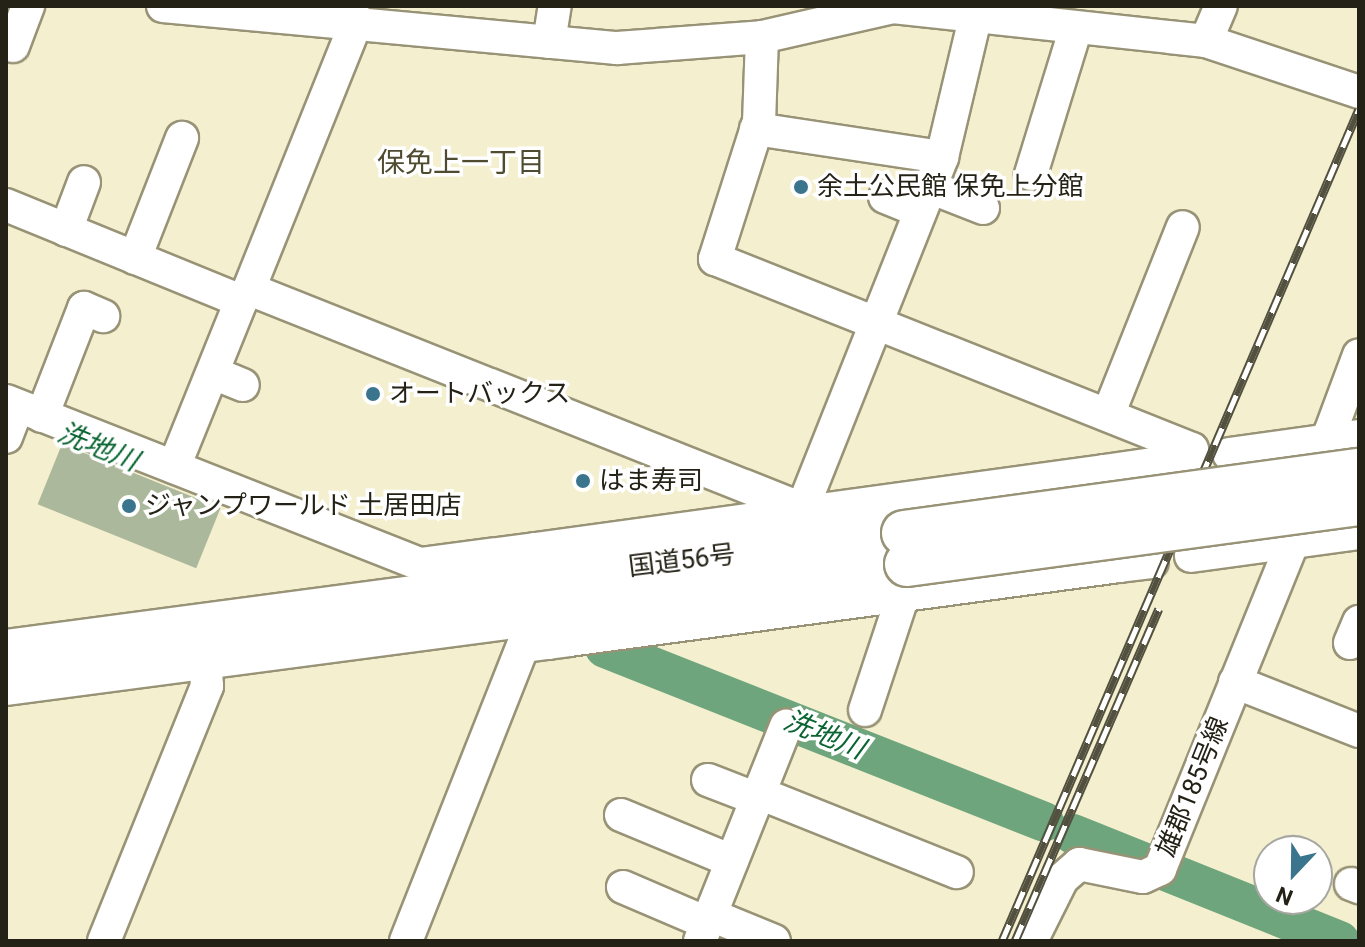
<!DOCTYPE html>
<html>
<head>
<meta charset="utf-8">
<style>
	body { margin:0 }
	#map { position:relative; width:1365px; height:947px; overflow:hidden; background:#f4efcf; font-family:Roboto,"Noto Sans JP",sans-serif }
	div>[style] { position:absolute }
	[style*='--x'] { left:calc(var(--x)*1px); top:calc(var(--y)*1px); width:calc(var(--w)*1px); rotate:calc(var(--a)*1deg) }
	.river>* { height:40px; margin:-20px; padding:0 20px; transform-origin:20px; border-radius:20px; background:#6ea57c }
	.building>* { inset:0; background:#acb89b; transform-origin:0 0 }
	.roads { filter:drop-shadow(2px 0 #989376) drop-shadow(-2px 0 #989376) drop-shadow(0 2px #989376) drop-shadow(0 -2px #989376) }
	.minor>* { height:32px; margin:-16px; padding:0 16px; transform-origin:16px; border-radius:16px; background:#fff }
	.highway>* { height:44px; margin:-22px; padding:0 22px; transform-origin:22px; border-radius:22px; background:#fff }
	.rail>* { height:9px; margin-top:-4.5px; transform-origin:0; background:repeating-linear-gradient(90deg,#fff 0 18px,#52503f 0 36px); box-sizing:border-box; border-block:2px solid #52503f }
	.bridges { filter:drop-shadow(2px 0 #989376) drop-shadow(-2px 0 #989376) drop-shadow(0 2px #989376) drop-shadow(0 -2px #989376) }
	.highway-bridge>* { height:44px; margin:-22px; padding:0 22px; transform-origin:22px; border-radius:22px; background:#fff }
	.dots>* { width:22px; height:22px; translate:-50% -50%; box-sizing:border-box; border:4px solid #fff; border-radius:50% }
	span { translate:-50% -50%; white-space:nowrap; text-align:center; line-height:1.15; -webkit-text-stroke:7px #fff; paint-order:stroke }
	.poi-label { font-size:26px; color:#242216 }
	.left { translate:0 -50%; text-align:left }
	.street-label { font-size:26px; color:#242216 }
	.neighbourhood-label { font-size:28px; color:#4f4b30 }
	.water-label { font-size:28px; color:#0a6532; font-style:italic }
	.frame { position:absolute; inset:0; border:8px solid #242216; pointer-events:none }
	.north { position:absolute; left:1253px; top:835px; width:80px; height:80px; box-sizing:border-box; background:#fff; border:2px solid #a7a7a2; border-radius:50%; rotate:202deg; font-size:22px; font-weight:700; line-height:32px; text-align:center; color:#242216 }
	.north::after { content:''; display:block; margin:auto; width:28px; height:36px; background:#3b748d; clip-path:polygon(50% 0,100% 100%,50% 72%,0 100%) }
</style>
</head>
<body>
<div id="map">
	<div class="river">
		<i style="--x:605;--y:648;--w:472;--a:21.6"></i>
		<i style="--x:1073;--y:834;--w:78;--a:21.9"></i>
		<i style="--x:1168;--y:872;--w:185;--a:21.9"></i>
	</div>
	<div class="building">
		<i style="left:62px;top:444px;width:171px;height:65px;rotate:22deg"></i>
	</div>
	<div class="roads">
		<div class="minor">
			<i style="--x:163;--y:6;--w:456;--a:5.3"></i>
			<i style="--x:617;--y:48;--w:145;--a:-4.3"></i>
			<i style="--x:762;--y:37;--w:134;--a:-12.9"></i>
			<i style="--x:893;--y:7;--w:315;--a:6.2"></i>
			<i style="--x:1206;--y:41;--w:161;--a:18.4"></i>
			<i style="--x:762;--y:37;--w:84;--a:92"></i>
			<i style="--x:759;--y:121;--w:145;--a:107.7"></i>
			<i style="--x:715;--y:259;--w:513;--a:21.72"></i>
			<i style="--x:1192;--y:449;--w:11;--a:117"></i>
			<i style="--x:1187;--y:459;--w:84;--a:171.8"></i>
			<i style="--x:1206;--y:41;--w:38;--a:-67"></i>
			<i style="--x:549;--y:42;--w:36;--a:-81"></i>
			<i style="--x:13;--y:46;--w:43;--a:-69.4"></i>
			<i style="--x:756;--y:129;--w:188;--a:8.6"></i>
			<i style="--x:1031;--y:174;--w:153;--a:-72.9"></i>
			<i style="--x:930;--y:187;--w:57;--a:21.6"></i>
			<i style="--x:885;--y:197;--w:38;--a:22"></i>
			<i style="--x:6;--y:205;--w:254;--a:22.2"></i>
			<i style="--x:241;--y:301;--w:14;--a:-56"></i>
			<i style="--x:249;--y:289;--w:595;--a:21.69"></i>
			<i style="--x:66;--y:230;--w:51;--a:-69.4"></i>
			<i style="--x:135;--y:258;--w:129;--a:-68.6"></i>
			<i style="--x:249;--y:289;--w:290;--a:-68.1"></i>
			<i style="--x:213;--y:373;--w:32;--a:22"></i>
			<i style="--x:6;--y:401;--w:445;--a:21.5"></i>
			<i style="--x:420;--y:564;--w:116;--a:-7.4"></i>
			<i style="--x:1108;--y:415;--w:202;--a:-68.3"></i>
			<i style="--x:42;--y:416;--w:116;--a:-68.7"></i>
			<i style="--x:84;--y:308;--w:21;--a:23"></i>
			<i style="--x:6;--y:437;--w:33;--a:-69"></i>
			<i style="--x:1229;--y:454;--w:131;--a:-7.9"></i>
			<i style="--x:174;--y:467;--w:179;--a:-68"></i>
			<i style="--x:801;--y:512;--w:382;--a:-68.3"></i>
			<i style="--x:942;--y:157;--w:155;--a:-76.6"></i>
			<i style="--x:1342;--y:535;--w:103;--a:-96.7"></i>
			<i style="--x:1330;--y:433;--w:83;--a:-69.6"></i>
			<i style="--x:1191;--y:556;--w:170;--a:-7.8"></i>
			<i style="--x:1119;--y:566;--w:33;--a:-7"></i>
			<i style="--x:1350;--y:643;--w:23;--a:-67"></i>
			<i style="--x:1235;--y:682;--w:133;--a:21.6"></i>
			<i style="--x:865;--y:710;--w:121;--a:-71.7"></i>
			<i style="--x:708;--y:780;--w:53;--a:21.2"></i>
			<i style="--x:759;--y:793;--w:213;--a:21.8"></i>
			<i style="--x:621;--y:815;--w:120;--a:22.5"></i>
			<i style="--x:1351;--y:884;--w:9;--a:21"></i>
			<i style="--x:623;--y:887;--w:91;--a:23.2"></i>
			<i style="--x:711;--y:915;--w:68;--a:22.4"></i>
			<i style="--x:104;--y:941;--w:275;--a:-68"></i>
			<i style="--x:207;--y:686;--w:30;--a:-94"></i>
			<i style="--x:406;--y:941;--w:317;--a:-68.4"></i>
			<i style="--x:523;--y:646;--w:25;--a:-7"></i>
			<i style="--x:548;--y:643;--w:21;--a:-8"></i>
			<i style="--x:569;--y:640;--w:555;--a:-7.66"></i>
			<i style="--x:1119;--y:566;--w:96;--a:-99"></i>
			<i style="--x:1104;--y:471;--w:574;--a:172.19"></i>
			<i style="--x:535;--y:549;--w:95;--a:82.1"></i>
			<i style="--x:700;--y:941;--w:232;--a:-68.2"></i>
			<i style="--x:1031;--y:941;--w:69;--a:-63.4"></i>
			<i style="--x:1062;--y:879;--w:23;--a:-41"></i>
			<i style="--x:1079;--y:864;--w:65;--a:11.5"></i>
			<i style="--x:1143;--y:877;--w:19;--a:-25"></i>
			<i style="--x:1160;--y:869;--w:353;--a:-67.9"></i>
		</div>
		<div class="highway">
			<i style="--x:6;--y:652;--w:906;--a:-7.55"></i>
			<i style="--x:6;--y:683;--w:909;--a:-7.52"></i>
		</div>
	</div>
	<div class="rail">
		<i style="--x:1002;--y:941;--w:905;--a:-66.78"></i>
		<i style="--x:1015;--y:941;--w:362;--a:-66.6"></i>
	</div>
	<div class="bridges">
		<div class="highway-bridge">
			<i style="--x:904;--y:533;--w:459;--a:-7.8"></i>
			<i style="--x:907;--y:564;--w:456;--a:-7.7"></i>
		</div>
	</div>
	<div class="dots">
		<i style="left:801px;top:187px;background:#3b748d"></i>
		<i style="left:373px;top:394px;background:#3b748d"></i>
		<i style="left:583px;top:481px;background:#3b748d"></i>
		<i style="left:129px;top:506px;background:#3b748d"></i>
	</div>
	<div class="poi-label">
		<span class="left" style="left:817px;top:187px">余土公民館 保免上分館</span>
		<span class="left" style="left:389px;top:394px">オートバックス</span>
		<span class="left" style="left:599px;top:481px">はま寿司</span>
		<span class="left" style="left:145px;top:506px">ジャンプワールド 土居田店</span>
	</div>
	<div class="street-label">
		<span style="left:682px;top:561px;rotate:-7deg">国道56号</span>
		<span style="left:1193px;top:787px;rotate:-68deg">雄郡185号線</span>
	</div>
	<div class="neighbourhood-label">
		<span style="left:461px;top:163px">保免上一丁目</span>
	</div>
	<div class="water-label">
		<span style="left:98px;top:447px;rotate:22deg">洗地川</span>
		<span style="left:824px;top:735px;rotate:22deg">洗地川</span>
	</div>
	<div class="frame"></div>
	<div class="north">N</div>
</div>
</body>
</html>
